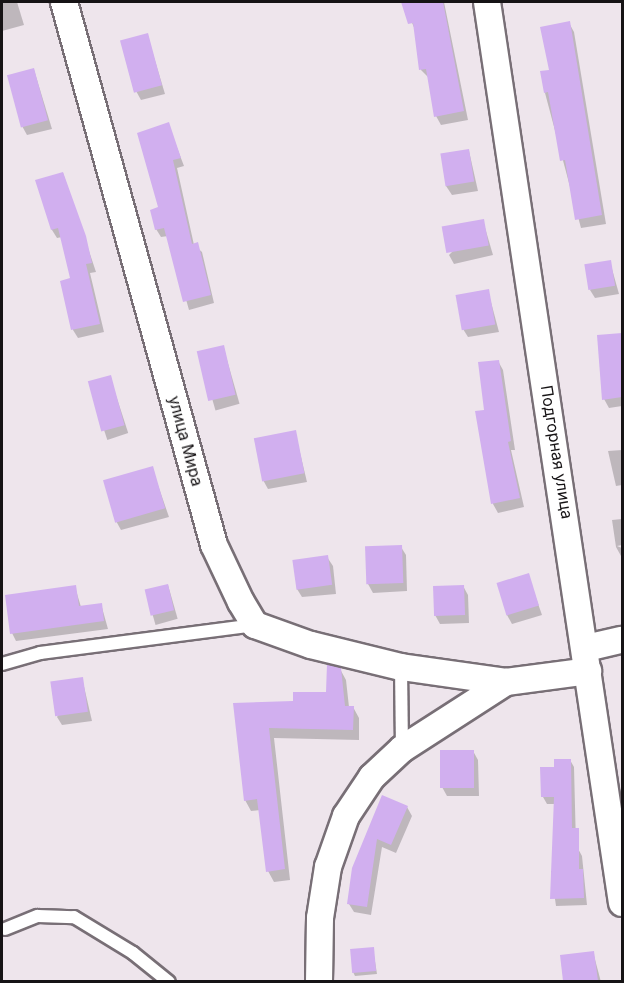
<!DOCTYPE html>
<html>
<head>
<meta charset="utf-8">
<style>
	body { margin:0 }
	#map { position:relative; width:624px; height:983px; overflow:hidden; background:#eee5ec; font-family:Inter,sans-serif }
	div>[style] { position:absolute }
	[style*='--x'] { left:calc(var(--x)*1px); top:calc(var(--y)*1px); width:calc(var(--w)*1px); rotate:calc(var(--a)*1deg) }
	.shadow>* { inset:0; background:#0003; transform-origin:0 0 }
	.building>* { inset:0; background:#d1afef; transform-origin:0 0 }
	.roads { filter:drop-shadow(2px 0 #786f76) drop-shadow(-2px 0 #786f76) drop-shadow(0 2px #786f76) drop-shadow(0 -2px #786f76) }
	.service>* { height:12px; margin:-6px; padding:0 6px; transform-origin:6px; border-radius:6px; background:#fff }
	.minor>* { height:26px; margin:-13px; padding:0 13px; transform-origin:13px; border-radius:13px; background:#fff }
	span { translate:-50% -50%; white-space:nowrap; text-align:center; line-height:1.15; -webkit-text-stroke:5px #fff; paint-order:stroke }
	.street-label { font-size:16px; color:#161315 }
	.frame { position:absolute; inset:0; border:3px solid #161315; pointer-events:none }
</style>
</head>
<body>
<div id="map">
	<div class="shadow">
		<i style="clip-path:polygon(2px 2px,17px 2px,24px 25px,2px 31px)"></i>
		<i style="clip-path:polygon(403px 2px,444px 2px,468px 120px,441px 125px,436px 116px,429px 78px,421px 70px,416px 32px)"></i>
		<i style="clip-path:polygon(569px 23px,574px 32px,606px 224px,581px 228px,545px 93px)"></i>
		<i style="clip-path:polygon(147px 34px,165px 94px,141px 100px,136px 91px)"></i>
		<i style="clip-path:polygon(34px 70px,52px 129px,27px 135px,22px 126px)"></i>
		<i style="clip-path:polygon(168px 124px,184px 166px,177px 168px,194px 245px,202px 252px,214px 303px,189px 310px,168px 236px,161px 237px,156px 229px)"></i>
		<i style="clip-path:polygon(469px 151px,478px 191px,452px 195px,446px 186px)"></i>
		<i style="clip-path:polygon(63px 173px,96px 272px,90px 273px,104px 332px,78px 338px,73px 330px,72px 280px,62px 237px,57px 238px,52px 230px,37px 181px)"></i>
		<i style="clip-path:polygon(483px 221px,493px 255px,454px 264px,449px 255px)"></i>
		<i style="clip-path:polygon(610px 262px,619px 294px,595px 298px,590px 290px)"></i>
		<i style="clip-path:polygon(488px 291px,499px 332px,468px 337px,463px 329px)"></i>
		<i style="clip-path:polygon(622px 334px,622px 406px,609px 408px,604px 399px,599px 337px)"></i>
		<i style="left:223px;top:346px;width:60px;height:25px;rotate:74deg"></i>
		<i style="clip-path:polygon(498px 361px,503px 370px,515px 450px,511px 450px,524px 507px,498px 513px,493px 504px,477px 412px,485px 411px)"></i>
		<i style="left:110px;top:377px;width:59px;height:22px;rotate:72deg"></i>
		<i style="clip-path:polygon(295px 432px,307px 482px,268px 489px,263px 480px)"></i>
		<i style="clip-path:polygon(622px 450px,622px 485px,616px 486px,608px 451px)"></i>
		<i style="clip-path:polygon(152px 468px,169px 517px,121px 530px,116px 521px)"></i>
		<i style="clip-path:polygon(622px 519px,622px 545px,617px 546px,622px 548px,621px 556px,616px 547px,612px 520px)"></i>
		<i style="clip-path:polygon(401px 547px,406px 555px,407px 591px,373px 593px,368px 584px)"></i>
		<i style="clip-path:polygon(327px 557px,333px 566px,336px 594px,302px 597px,297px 589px)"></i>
		<i style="clip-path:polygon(528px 575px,542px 615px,512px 624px,507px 615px)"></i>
		<i style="left:168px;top:585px;width:35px;height:23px;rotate:74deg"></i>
		<i style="clip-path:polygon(463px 586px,468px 595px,469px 623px,440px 624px,435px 615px)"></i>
		<i style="clip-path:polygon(75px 587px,81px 607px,101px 604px,108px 629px,16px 641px,12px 633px)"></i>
		<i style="clip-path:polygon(340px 669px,346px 680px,349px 707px,353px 707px,359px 718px,359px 740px,274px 738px,290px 880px,274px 882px,268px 871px,260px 810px,251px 811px,245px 800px,235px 705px,294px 702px,327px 694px)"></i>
		<i style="clip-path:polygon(82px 678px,92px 721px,62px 725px,57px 717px)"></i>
		<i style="clip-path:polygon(473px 751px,478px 760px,479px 796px,447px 796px,442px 787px)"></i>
		<i style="clip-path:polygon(570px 760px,574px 767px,576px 845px,582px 856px,587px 905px,556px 906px,551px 871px,555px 871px,556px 804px,547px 804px,543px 797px,556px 768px)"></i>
		<i style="clip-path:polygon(383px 797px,407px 807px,412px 816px,396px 853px,382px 847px,371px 915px,354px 912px,349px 904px)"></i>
		<i style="clip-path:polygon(373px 949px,377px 974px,355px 976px,353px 972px)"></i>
		<i style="clip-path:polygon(593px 952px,601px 982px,565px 982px,562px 956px)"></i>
	</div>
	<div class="building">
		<i style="clip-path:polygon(401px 2px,443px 2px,464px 111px,434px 117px,426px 69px,419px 70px,413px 23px,408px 24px)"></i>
		<i style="clip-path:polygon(570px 21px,602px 215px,575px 220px,565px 160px,560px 161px,548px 92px,544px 93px,540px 71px,549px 70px,540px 27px)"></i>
		<i style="left:148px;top:33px;width:54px;height:29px;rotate:75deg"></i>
		<i style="left:34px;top:68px;width:54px;height:28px;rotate:75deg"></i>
		<i style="clip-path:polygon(169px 122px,181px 158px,173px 160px,192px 244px,198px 242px,211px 295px,183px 302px,164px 228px,155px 230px,150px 210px,158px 207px,137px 133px)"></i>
		<i style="left:469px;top:149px;width:33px;height:29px;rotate:81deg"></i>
		<i style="clip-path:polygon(63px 172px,86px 236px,92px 263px,86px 264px,100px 324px,71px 330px,60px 281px,70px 278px,58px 228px,51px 230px,35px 180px)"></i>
		<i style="left:484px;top:219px;width:27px;height:43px;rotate:80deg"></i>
		<i style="left:611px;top:260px;width:26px;height:27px;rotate:81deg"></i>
		<i style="left:489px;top:289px;width:36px;height:34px;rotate:80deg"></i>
		<i style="clip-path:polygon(622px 333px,622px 397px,602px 400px,597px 335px)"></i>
		<i style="left:224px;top:345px;width:51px;height:28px;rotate:77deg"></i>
		<i style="clip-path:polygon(499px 360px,511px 441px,508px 442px,520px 498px,491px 504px,475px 411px,484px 410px,478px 362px)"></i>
		<i style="left:111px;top:375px;width:52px;height:24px;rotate:75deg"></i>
		<i style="left:296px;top:430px;width:44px;height:43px;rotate:79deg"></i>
		<i style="left:153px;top:466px;width:44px;height:52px;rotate:74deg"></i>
		<i style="left:402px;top:545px;width:38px;height:37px;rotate:88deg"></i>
		<i style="left:328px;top:555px;width:30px;height:36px;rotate:82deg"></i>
		<i style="left:529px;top:573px;width:34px;height:34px;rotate:73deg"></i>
		<i style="left:168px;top:584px;width:27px;height:24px;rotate:77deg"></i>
		<i style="clip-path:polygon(76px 585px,79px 606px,102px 603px,104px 621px,10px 634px,5px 595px)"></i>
		<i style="left:464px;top:585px;width:30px;height:31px;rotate:88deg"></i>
		<i style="clip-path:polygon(327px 664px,341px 668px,345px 706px,354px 706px,353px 730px,269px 728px,285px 869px,266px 872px,257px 799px,244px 801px,233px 703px,293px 701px,293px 692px,326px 692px)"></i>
		<i style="left:83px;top:677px;width:35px;height:33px;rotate:82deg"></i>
		<i style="left:440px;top:750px;width:34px;height:38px"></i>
		<i style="clip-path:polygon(554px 759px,571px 759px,572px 828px,579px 828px,579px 869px,583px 869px,584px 898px,550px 899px,554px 797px,541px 797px,540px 767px,554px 767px)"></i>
		<i style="clip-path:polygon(382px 795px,408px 806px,391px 845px,377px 839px,367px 907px,347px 904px,352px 868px)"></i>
		<i style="left:374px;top:947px;width:24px;height:24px;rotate:85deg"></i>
		<i style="clip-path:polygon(594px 951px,598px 981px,563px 981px,560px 955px)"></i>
	</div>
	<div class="roads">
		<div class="service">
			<i style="--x:2;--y:664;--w:40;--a:-16"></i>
			<i style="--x:40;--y:653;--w:217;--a:-7.4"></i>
			<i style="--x:401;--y:667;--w:82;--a:89.3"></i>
			<i style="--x:5;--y:929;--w:35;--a:-22"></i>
			<i style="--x:38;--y:916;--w:36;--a:2"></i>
			<i style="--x:74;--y:917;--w:69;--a:31.4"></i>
			<i style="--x:133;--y:953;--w:46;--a:38.9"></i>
		</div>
		<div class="minor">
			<i style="--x:64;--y:2;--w:563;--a:74.56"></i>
			<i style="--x:214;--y:545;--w:63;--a:64.7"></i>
			<i style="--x:241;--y:602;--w:27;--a:59"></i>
			<i style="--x:255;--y:625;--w:59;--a:19.7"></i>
			<i style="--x:311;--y:645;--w:93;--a:13.7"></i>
			<i style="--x:401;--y:667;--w:106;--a:8.1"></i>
			<i style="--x:487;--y:2;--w:911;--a:81.48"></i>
			<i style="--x:586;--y:648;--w:37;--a:-13"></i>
			<i style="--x:319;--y:982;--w:64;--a:-89.1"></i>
			<i style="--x:320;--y:918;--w:52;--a:-81.1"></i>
			<i style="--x:328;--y:867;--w:54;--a:-70.6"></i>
			<i style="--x:346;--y:816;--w:47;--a:-56.3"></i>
			<i style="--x:372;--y:777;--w:41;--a:-43"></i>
			<i style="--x:402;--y:749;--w:124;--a:-32.8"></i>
			<i style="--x:506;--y:682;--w:83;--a:-7.6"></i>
		</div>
	</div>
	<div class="street-label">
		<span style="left:186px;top:441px;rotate:75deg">улица Мира</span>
		<span style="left:557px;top:452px;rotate:81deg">Подгорная улица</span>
	</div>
	<div class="frame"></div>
</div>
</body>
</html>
